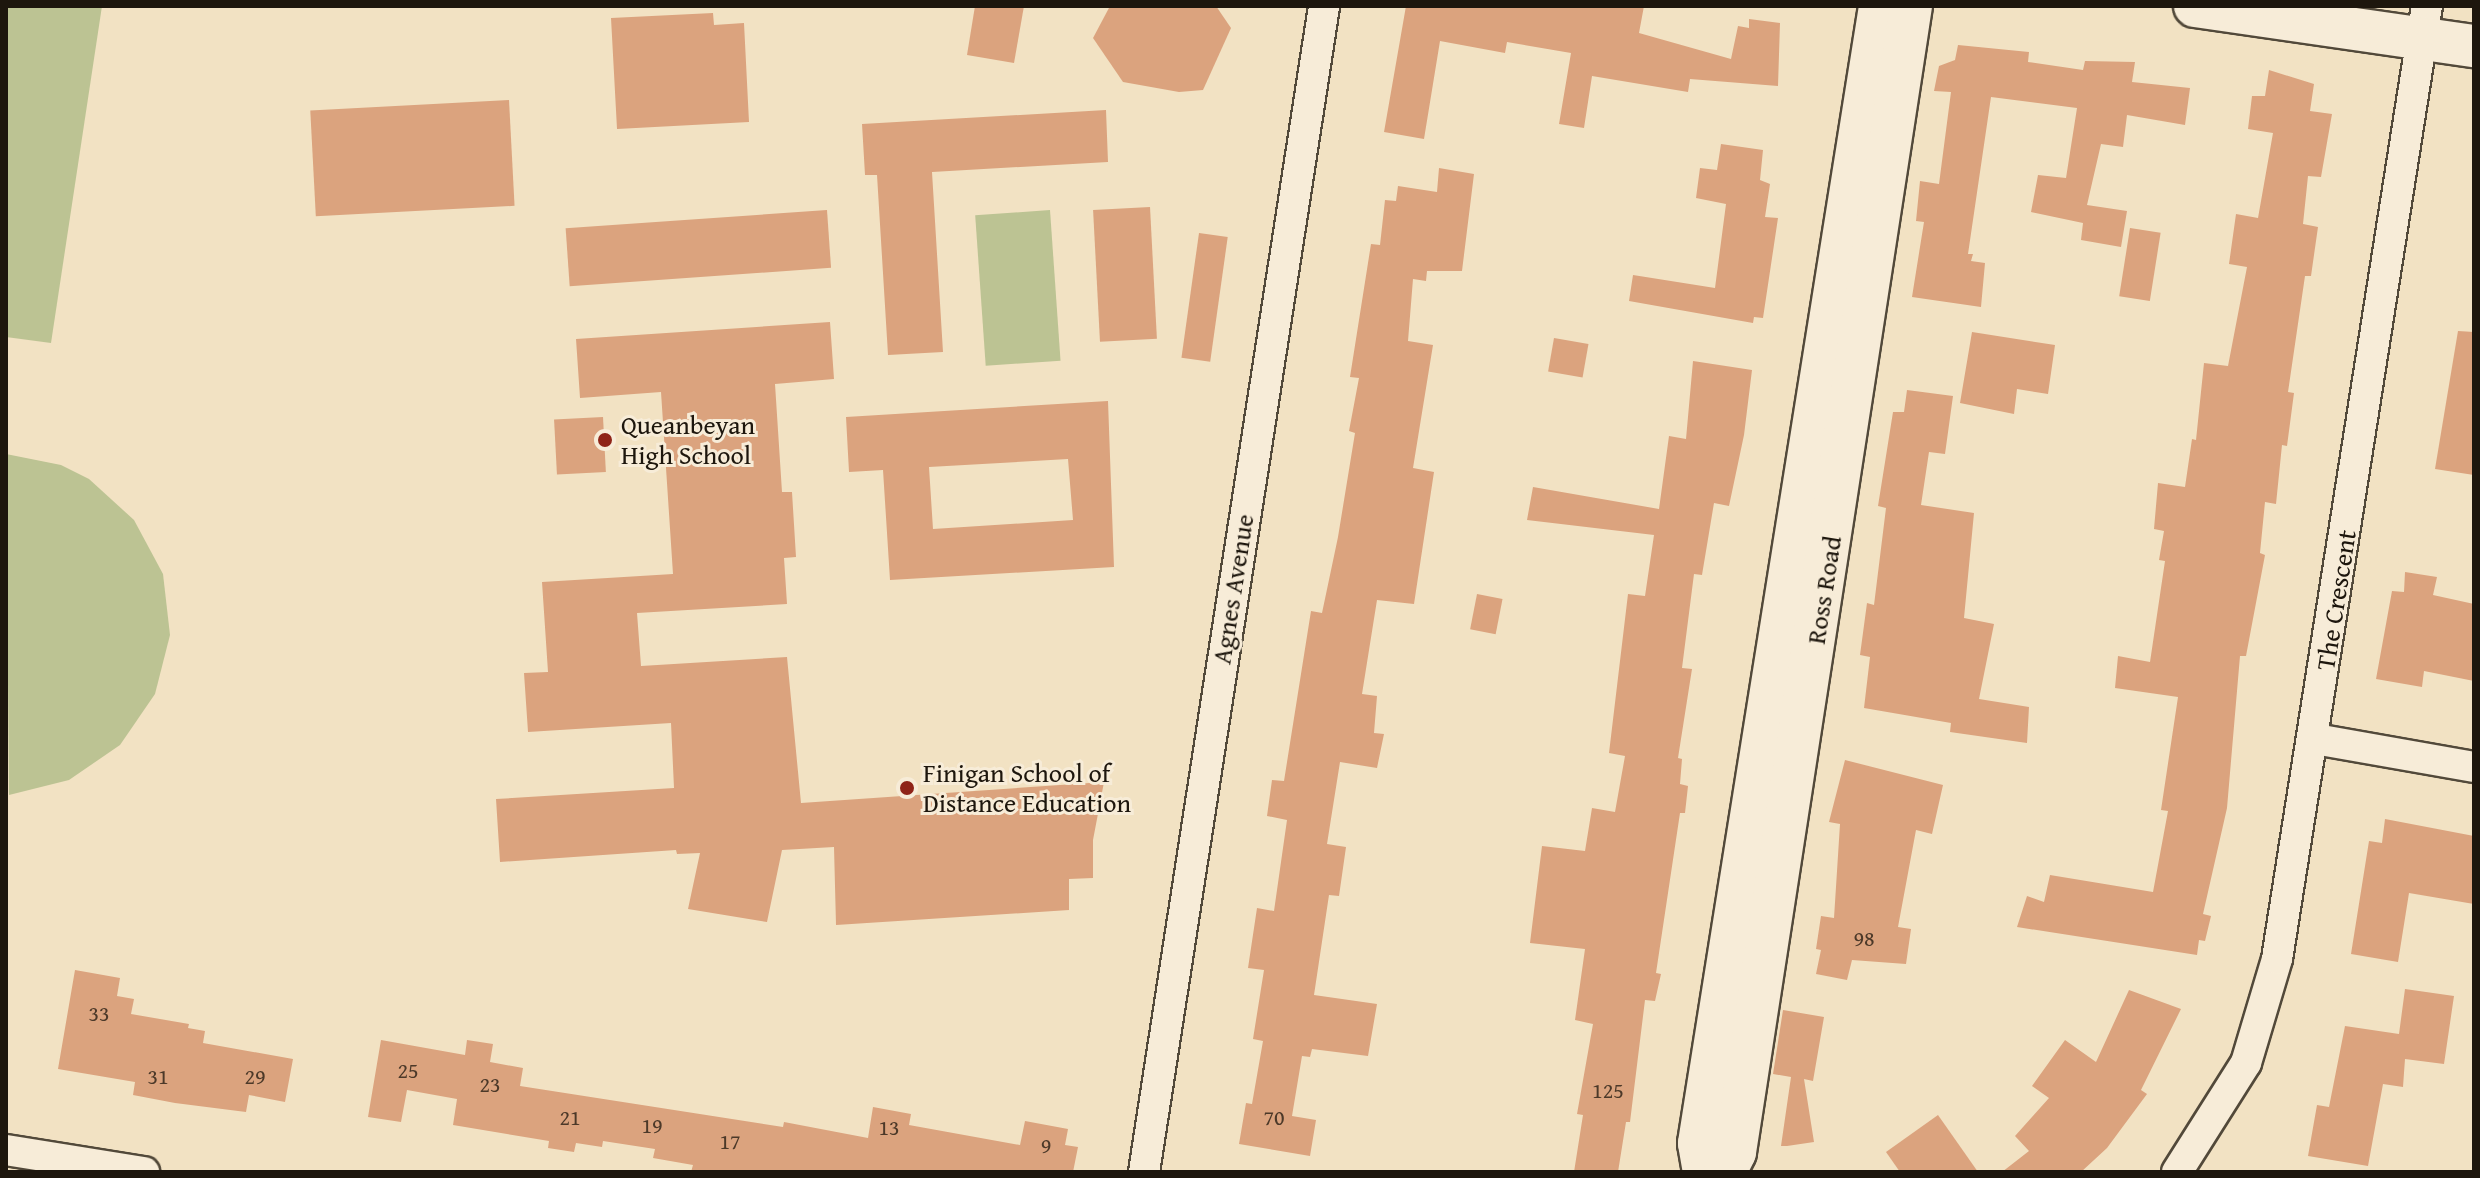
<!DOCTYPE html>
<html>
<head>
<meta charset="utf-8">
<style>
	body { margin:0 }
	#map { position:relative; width:2480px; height:1178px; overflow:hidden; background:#f2e2c3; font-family:"Gentium Book Plus",serif }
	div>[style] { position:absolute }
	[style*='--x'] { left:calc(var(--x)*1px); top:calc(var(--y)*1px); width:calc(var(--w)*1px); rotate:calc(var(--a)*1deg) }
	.green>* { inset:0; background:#bcc393; transform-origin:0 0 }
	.building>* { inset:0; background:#dba37e; transform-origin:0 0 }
	.roads { filter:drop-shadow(2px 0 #52493a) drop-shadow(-2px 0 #52493a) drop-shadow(0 2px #52493a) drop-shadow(0 -2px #52493a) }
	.street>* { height:30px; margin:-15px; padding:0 15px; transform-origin:15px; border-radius:15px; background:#f7ecd8 }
	.secondary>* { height:42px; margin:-21px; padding:0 21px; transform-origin:21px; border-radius:21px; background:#f7ecd8 }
	.dots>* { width:22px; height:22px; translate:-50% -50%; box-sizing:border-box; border:4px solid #f7ecd8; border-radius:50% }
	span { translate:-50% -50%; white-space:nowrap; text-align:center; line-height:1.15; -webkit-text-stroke:6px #f7ecd8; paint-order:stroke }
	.number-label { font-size:22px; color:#4c3929 }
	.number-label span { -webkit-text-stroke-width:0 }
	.poi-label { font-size:26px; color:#1d160d }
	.left { translate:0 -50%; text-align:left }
	.street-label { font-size:26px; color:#1d160d }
	.frame { position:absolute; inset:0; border:8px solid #1d160d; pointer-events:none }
</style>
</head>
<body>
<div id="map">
	<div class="green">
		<i style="clip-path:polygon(6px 6px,102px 6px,51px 343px,6px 337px)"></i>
		<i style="left:1050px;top:210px;width:151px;height:75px;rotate:86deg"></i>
		<i style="clip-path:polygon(6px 454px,61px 465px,89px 479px,134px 520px,163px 574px,170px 635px,155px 694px,120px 745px,69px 780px,9px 795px)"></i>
	</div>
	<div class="building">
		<i style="clip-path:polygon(975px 6px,1024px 6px,1014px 63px,967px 55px)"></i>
		<i style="clip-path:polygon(1110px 6px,1216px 6px,1231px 28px,1203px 90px,1179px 92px,1123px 82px,1093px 38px)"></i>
		<i style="clip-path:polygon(1406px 6px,1644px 6px,1639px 33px,1731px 59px,1738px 26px,1749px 28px,1749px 19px,1780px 23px,1778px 86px,1690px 79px,1688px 92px,1592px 76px,1584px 128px,1559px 124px,1571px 53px,1507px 42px,1505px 53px,1440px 41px,1424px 139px,1384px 132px)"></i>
		<i style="clip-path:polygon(713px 13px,714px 25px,744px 23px,749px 122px,617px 129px,611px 18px)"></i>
		<i style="clip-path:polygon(1958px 45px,2029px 52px,2028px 62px,2083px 70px,2085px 61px,2135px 62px,2132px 82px,2190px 88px,2185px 125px,2127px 115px,2123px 147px,2101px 144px,2087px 205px,2127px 211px,2121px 247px,2081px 240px,2083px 223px,2031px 212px,2038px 175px,2066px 178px,2077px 108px,1991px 97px,1968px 254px,1973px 254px,1971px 261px,1985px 263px,1981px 307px,1912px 297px,1924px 222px,1916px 221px,1920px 181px,1939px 184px,1951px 92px,1934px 91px,1939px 66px,1955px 60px)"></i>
		<i style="clip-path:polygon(2269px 70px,2314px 84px,2310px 111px,2332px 114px,2321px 177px,2308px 176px,2303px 224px,2318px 227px,2311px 276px,2305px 276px,2288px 392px,2294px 393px,2287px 446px,2282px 445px,2276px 504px,2265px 502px,2260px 553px,2265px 555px,2246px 656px,2240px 656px,2227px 808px,2203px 914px,2211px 916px,2205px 941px,2199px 940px,2197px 955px,2017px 927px,2027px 896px,2044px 902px,2050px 875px,2153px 892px,2168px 811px,2161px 810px,2178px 697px,2115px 688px,2118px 656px,2150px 662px,2165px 561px,2159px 560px,2164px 531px,2154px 529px,2158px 483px,2185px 487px,2192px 439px,2196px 440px,2204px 363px,2228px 366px,2247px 267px,2229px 264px,2236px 214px,2258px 218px,2273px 133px,2248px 129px,2252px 96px,2265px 96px)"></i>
		<i style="left:509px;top:100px;width:106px;height:199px;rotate:87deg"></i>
		<i style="clip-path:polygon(1106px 110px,1108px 162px,932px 172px,943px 352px,888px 355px,877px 175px,865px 175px,862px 124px)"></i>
		<i style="clip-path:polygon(1721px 144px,1763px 150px,1760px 180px,1770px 184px,1765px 217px,1778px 218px,1763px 318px,1754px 317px,1753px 323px,1629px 301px,1633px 275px,1715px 288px,1726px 204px,1696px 198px,1700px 168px,1717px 170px)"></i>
		<i style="clip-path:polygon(1439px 168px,1474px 174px,1462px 271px,1427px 271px,1426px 281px,1413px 279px,1408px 341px,1433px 345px,1413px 468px,1434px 472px,1414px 604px,1377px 600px,1362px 694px,1377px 696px,1374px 733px,1384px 734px,1377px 768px,1340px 762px,1327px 844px,1346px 847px,1339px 896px,1329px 895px,1314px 995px,1377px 1004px,1368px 1056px,1312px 1049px,1310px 1057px,1302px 1056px,1292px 1116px,1316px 1120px,1310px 1156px,1239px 1144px,1246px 1103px,1252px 1104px,1263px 1041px,1253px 1039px,1264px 970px,1248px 968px,1257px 908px,1274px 911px,1287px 820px,1267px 816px,1272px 780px,1284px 781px,1311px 611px,1322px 613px,1338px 537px,1355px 433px,1349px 431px,1359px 378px,1350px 377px,1371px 244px,1380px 245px,1385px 200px,1396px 201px,1398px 186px,1437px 192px)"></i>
		<i style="left:1150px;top:207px;width:132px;height:57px;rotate:87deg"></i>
		<i style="left:827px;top:210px;width:58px;height:262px;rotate:86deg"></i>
		<i style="left:2130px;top:228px;width:31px;height:69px;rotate:9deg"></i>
		<i style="left:1199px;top:233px;width:29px;height:126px;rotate:8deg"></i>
		<i style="clip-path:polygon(830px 322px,834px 379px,775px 384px,782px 492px,792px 492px,796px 557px,784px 558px,787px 604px,637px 613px,641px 666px,787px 657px,801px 803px,1104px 782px,1093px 840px,1093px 878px,1069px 879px,1069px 910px,836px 925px,834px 847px,782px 850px,767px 922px,688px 909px,700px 853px,677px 854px,676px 850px,500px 862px,496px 799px,674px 788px,671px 723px,528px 732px,524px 673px,548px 672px,542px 582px,673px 574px,661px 392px,580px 398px,576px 339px)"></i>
		<i style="clip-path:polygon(2458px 331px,2474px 332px,2474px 475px,2435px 469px)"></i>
		<i style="clip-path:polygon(1972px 332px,2055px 345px,2048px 394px,2017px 389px,2014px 414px,1960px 403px)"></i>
		<i style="left:1554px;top:338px;width:35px;height:34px;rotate:10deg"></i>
		<i style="clip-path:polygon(1693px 361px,1752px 370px,1744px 435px,1729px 506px,1714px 503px,1702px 575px,1694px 574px,1682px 668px,1692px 669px,1678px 758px,1682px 759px,1680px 784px,1688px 786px,1685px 813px,1680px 813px,1656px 973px,1661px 974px,1655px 1001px,1645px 1000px,1630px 1122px,1626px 1122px,1618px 1172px,1574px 1172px,1583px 1115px,1577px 1114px,1593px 1024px,1575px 1020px,1585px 949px,1530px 943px,1542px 846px,1585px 851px,1592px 808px,1615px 812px,1625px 756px,1609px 753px,1628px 594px,1645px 596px,1654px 535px,1527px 520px,1533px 487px,1659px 509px,1669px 436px,1686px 439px)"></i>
		<i style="clip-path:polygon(1907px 390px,1953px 396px,1945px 454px,1929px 452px,1921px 505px,1974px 513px,1964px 618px,1994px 624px,1979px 699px,2029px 707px,2027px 743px,1950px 732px,1951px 723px,1864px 708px,1870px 657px,1860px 655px,1867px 603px,1874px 605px,1886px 508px,1878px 506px,1893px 412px,1904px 412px)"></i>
		<i style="clip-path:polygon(evenodd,1108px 401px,1114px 567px,890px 580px,883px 470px,849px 472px,846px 417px,1108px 401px,1068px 459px,1073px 520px,933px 529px,929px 467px,1068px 459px)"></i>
		<i style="left:603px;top:417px;width:55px;height:49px;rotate:87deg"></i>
		<i style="clip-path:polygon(2405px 572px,2437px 577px,2433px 595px,2474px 604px,2474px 681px,2424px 671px,2422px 687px,2376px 679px,2392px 591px,2404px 592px)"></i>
		<i style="left:1477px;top:594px;width:26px;height:36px;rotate:11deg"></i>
		<i style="clip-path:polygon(1845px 760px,1943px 785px,1932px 834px,1916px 830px,1898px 927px,1911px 929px,1906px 964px,1852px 960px,1847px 980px,1816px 974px,1821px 950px,1816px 949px,1821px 916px,1834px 918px,1840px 824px,1829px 822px)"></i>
		<i style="clip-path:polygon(2385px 819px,2474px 836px,2474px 904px,2409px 893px,2398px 962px,2351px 954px,2369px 841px,2382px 843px)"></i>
		<i style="clip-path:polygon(75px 970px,120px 978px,117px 996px,134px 999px,131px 1014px,189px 1024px,188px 1028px,205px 1031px,203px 1043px,293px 1059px,285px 1102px,249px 1095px,246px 1112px,175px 1103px,133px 1095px,135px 1082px,58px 1069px)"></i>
		<i style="clip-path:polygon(2405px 989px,2454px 996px,2444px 1064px,2405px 1059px,2403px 1087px,2383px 1084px,2368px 1166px,2308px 1156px,2317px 1105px,2329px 1107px,2345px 1026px,2399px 1034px)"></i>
		<i style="clip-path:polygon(2129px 990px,2181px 1009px,2141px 1090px,2147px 1094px,2107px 1148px,2081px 1172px,2002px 1172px,2029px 1151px,2015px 1136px,2049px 1098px,2032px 1086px,2065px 1040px,2096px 1062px)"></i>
		<i style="clip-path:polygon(1783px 1010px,1824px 1017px,1813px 1081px,1804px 1079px,1814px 1142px,1787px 1146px,1781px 1146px,1791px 1077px,1773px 1074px)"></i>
		<i style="clip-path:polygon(381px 1040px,465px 1055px,467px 1040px,493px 1044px,490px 1062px,523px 1068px,520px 1086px,783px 1127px,784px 1122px,868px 1138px,873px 1107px,911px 1114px,909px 1125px,1020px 1145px,1025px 1121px,1068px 1129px,1065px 1145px,1078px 1147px,1073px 1172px,691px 1172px,693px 1165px,653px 1158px,655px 1149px,603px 1141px,602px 1147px,576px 1143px,574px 1152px,548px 1148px,549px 1141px,453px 1125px,457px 1099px,407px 1090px,401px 1122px,368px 1117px)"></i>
		<i style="clip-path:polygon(1938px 1115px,1978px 1172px,1900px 1172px,1886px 1152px)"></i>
	</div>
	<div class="roads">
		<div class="street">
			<i style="--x:2315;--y:739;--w:161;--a:10"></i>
			<i style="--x:6;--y:1150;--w:140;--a:9.1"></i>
			<i style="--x:1144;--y:1172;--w:1180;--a:-81.22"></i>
			<i style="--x:2177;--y:1172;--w:129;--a:-57.7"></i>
			<i style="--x:2246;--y:1063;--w:109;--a:-73.4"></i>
			<i style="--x:2277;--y:959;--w:965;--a:-81.06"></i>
		</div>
		<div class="secondary">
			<i style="--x:2195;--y:6;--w:282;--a:8.2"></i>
			<i style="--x:1704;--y:1172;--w:29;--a:-100"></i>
			<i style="--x:1699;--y:1143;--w:1151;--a:-80.95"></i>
			<i style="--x:1725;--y:1172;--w:22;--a:-63"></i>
			<i style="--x:1735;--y:1152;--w:1159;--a:-81.27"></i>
		</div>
	</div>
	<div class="dots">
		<i style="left:605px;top:440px;background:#8f2418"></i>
		<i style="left:907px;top:788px;background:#8f2418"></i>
	</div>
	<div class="number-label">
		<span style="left:1864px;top:939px">98</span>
		<span style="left:99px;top:1014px">33</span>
		<span style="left:408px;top:1071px">25</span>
		<span style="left:158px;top:1077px">31</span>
		<span style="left:255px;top:1077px">29</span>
		<span style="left:490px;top:1085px">23</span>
		<span style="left:1608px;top:1091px">125</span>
		<span style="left:570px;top:1118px">21</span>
		<span style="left:1274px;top:1118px">70</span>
		<span style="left:652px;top:1126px">19</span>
		<span style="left:889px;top:1128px">13</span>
		<span style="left:730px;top:1142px">17</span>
		<span style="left:1046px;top:1146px">9</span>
	</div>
	<div class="poi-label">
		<span class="left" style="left:621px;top:440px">Queanbeyan<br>High School</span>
		<span class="left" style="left:923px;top:788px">Finigan School of<br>Distance Education</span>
	</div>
	<div class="street-label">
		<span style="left:1233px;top:589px;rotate:-81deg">Agnes Avenue</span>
		<span style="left:1824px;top:590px;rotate:-81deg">Ross Road</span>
		<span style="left:2336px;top:600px;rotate:-81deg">The Crescent</span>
	</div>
	<div class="frame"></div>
</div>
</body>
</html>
